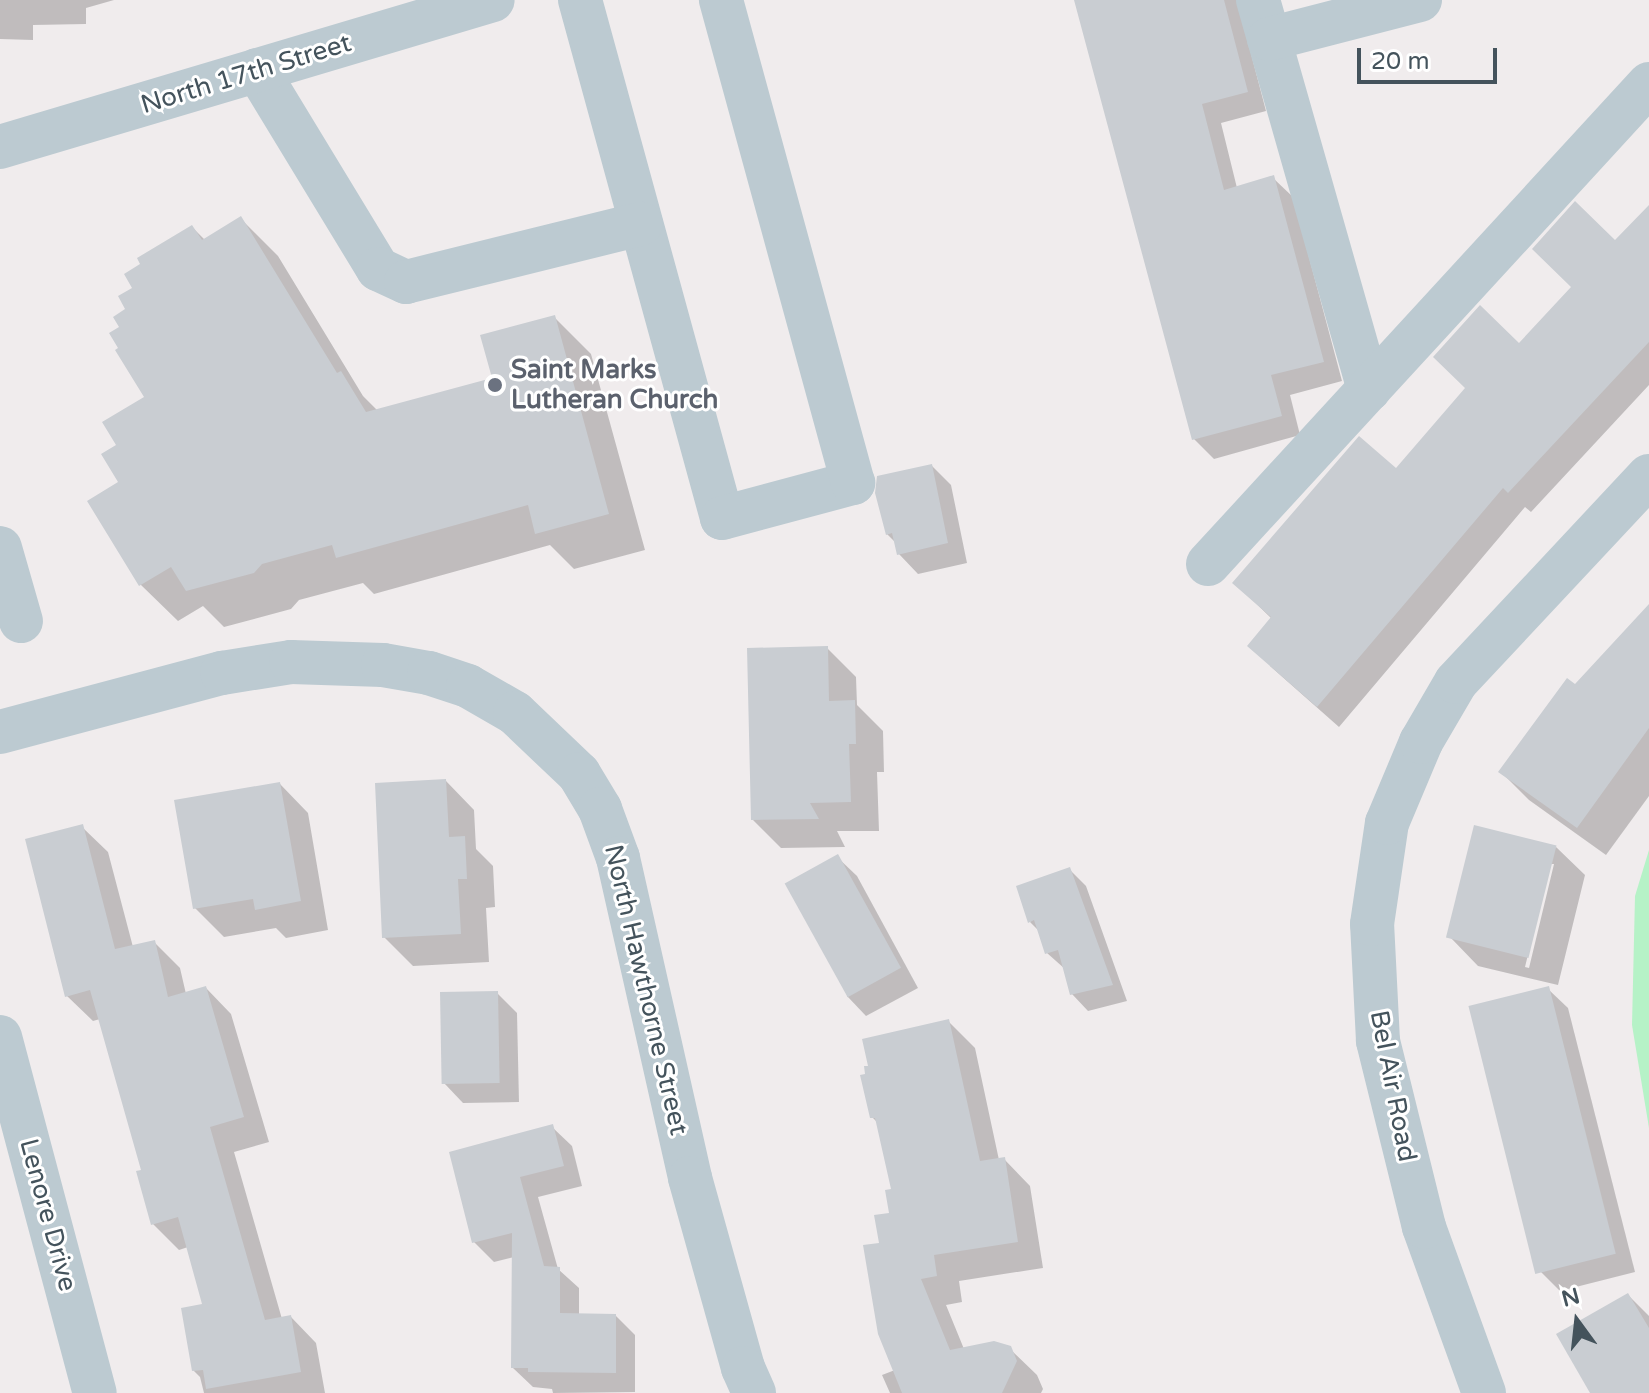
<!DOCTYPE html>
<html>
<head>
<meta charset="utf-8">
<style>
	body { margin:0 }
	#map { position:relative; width:1649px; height:1393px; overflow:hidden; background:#f0eced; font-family:"Varela Round",sans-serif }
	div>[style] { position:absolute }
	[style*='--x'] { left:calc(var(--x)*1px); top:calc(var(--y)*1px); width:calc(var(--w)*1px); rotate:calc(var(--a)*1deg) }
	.green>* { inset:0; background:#b6f2c7 }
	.shadow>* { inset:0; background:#0003 }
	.building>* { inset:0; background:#c9cdd2; transform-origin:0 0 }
	.minor>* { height:44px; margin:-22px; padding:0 22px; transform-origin:22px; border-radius:22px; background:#bccad1 }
	.dots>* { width:22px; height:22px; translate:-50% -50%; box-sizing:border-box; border:4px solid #fff; border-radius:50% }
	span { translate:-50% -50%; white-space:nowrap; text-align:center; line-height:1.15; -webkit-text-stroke:6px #fff; paint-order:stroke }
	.street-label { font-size:26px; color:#44535c }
	.worship-label { font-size:26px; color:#5b616d; font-weight:700 }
	.left { translate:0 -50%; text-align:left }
	.north { position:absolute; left:1537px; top:1281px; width:80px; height:80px; -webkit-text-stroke:6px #fff; paint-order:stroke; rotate:345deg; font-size:22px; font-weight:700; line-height:32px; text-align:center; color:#44535c }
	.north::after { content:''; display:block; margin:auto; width:28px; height:36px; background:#44535c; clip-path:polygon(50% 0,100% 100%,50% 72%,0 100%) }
	.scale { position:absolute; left:1357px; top:48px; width:140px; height:36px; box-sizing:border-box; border:4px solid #44535c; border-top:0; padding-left:10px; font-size:24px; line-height:28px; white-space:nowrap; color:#44535c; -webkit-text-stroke:6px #fff; paint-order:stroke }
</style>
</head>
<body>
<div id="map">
	<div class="green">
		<i style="clip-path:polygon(1649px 850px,1649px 1128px,1632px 1025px,1635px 896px)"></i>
	</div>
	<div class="shadow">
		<i style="clip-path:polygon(0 0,114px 0,86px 8px,86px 24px,33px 25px,33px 40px,0 39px)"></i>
		<i style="clip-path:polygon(1077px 0,1237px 0,1266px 111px,1221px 123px,1237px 188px,1273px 178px,1293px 197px,1342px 381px,1290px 395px,1300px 435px,1214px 459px,1194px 439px)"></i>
		<i style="clip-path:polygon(1649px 212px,1649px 385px,1531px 512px,1525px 507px,1339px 727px,1270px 666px,1272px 619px,1235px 583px,1396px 471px)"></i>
		<i style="clip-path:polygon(241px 219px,278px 256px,363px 396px,378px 411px,494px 380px,554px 317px,591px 354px,645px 550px,574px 569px,550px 545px,374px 594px,363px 583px,299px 600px,291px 609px,224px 627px,203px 606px,178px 621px,141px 585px,121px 482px,119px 446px,147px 397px,122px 327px,135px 288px,192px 227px,205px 240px)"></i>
		<i style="clip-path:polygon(932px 466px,951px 485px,967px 563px,918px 574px,899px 554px,896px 543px,887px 534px)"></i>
		<i style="clip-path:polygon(1649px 607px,1649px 796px,1606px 855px,1529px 800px,1501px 772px)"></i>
		<i style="clip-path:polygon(827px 648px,856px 677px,857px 705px,883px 731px,884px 772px,877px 772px,879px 831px,837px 831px,845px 847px,781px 848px,753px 820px)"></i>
		<i style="clip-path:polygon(446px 781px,474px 810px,476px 849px,493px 866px,495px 907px,486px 908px,489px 962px,413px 966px,384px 937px)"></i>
		<i style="clip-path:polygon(280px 784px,308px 813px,328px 930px,286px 938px,276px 928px,224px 937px,195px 908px)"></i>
		<i style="clip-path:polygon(82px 827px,108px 852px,133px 947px,154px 942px,180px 968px,186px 994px,206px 988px,231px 1014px,269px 1142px,234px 1152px,282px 1319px,291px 1317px,316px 1343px,325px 1393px,204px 1393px,200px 1377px,193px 1370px,204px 1306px,188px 1247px,179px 1250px,153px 1224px,143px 1171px,100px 1019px,93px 1021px,67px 996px)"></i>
		<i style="clip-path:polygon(evenodd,1556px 847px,1585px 875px,1558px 985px,1478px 966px,1450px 937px,1556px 847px,1550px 864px,1554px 864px,1529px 968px,1525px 967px,1550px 864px)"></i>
		<i style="clip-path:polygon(837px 857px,857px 876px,918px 988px,866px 1016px,847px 996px)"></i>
		<i style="clip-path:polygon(1069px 869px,1086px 886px,1127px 1001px,1088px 1011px,1072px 994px,1065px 969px,1047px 953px,1039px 931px,1030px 922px)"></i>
		<i style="clip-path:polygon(1548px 989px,1568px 1008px,1635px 1272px,1560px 1291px,1540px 1271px)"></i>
		<i style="clip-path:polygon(497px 993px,517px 1013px,519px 1102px,463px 1103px,444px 1083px)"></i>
		<i style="clip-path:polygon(948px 1021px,975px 1048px,999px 1160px,1004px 1159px,1030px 1186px,1043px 1268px,959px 1281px,962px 1302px,946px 1305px,964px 1349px,1009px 1348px,1037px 1375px,1043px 1389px,1041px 1393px,890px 1393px,882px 1375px,895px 1370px,881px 1244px,891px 1215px,893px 1191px,879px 1124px,872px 1117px)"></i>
		<i style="clip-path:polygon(552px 1127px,572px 1146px,582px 1186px,538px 1197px,558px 1269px,579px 1288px,579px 1315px,616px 1316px,635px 1335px,635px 1392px,553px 1393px,552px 1389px,533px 1387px,513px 1368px,514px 1257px,494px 1262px,474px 1242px)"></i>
		<i style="clip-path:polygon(1628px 1295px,1649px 1316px,1649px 1393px,1592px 1393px)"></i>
	</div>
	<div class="building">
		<i style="clip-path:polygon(1074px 0,1224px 0,1248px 92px,1202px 104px,1224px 190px,1274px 175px,1324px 362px,1271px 375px,1282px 416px,1192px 440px)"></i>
		<i style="clip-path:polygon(1575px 201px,1615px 240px,1649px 205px,1649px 342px,1508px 493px,1503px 488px,1317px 707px,1247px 646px,1271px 617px,1232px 583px,1359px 436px,1396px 468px,1465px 388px,1433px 357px,1480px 305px,1519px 343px,1571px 287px,1532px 249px)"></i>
		<i style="clip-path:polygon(241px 216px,337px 373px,341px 371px,366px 412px,492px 378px,480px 335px,555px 315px,609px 514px,535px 534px,528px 505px,336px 558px,332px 545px,262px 564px,254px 573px,186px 591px,171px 567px,139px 586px,87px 501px,118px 482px,101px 454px,116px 445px,102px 422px,144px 397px,115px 350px,118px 348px,109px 333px,119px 327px,113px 317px,125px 309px,118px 296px,132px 288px,124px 274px,140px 264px,137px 258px,192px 225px,202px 240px)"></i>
		<i style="clip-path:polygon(932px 464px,948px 543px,897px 555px,892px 533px,886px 535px,875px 493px,877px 476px)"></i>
		<i style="clip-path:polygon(1649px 604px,1649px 728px,1577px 828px,1498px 772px,1567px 678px,1575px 684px)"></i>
		<i style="clip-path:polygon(828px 646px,829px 701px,855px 700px,856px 744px,849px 744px,851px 802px,810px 803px,819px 819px,751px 820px,747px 648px)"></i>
		<i style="clip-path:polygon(446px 779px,449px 837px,465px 836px,467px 879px,458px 879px,461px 934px,382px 938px,375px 783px)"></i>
		<i style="clip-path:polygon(280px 782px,301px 901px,255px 910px,253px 899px,193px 909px,174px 800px)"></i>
		<i style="clip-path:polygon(83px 824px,115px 949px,155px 940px,168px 997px,206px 986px,244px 1117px,210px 1127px,265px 1320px,291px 1315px,301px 1372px,206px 1389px,203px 1370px,192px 1371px,181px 1308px,202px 1304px,178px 1217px,151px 1225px,136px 1171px,141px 1170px,90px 990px,65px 997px,25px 839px)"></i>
		<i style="left:1474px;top:825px;width:85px;height:116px;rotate:14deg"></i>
		<i style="left:838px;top:854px;width:130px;height:61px;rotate:61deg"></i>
		<i style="clip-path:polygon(1070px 867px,1113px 985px,1070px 995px,1058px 950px,1045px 954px,1034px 920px,1028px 923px,1016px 886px)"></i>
		<i style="left:1549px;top:986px;width:276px;height:83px;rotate:76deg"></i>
		<i style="left:498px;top:991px;width:92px;height:58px;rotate:89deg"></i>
		<i style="clip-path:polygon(949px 1019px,980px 1161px,1005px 1157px,1018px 1242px,934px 1255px,937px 1276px,921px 1279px,950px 1350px,994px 1341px,1011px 1346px,1017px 1361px,1002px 1393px,902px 1393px,878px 1334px,863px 1245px,879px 1243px,874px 1215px,889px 1213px,885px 1190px,891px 1189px,875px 1118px,870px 1118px,860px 1075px,865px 1074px,864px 1066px,868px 1066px,862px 1039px)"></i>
		<i style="clip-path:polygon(553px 1124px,564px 1166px,520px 1177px,544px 1266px,560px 1267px,560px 1313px,616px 1314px,616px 1373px,528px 1372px,528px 1368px,511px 1368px,512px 1233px,472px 1243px,449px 1152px)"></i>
		<i style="clip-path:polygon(1628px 1293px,1649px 1328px,1649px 1393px,1590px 1393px,1556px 1334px)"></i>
	</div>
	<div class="minor">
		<i style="--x:580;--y:0;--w:537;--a:74.67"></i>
		<i style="--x:722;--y:518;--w:136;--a:-15"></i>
		<i style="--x:853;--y:483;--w:501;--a:-105.29"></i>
		<i style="--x:1258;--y:0;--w:405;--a:74.1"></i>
		<i style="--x:1269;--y:39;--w:156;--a:-14.5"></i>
		<i style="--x:257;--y:70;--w:233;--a:58.7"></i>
		<i style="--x:378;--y:269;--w:31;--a:25"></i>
		<i style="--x:406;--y:282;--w:242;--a:-13.9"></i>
		<i style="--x:0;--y:147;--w:514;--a:-16.6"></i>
		<i style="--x:0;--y:548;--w:76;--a:74"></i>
		<i style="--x:1208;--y:564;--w:652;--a:-47.42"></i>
		<i style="--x:0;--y:732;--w:230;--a:-14.9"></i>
		<i style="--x:222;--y:673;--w:70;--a:-9.1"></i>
		<i style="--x:291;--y:662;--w:92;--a:1.9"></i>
		<i style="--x:383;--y:665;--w:47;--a:9.9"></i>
		<i style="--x:429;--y:673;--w:41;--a:18.4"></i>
		<i style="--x:468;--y:686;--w:54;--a:29.9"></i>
		<i style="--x:515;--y:713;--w:88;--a:43.6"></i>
		<i style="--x:579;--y:774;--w:41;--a:59"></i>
		<i style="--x:600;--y:809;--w:52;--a:69.8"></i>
		<i style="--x:618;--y:858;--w:328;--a:77.3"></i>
		<i style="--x:690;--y:1178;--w:197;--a:74.4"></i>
		<i style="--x:743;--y:1368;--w:27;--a:66"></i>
		<i style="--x:0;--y:1037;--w:368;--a:75.1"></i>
		<i style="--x:1484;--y:1393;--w:177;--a:-109.9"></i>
		<i style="--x:1424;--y:1227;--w:192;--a:-103.9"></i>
		<i style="--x:1378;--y:1041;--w:117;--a:-92.9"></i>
		<i style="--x:1372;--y:924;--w:102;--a:-81.6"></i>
		<i style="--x:1387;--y:823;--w:88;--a:-67.2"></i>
		<i style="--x:1421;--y:742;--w:69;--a:-59.7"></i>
		<i style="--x:1456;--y:682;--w:282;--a:-46.9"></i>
	</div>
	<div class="dots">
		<i style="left:495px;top:385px;background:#6b7280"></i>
	</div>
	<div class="street-label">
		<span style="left:246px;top:74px;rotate:-17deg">North 17th Street</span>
		<span style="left:646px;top:990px;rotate:77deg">North Hawthorne Street</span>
		<span style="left:1393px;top:1086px;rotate:79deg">Bel Air Road</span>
		<span style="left:48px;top:1215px;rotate:75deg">Lenore Drive</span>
	</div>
	<div class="worship-label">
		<span class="left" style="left:511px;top:385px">Saint Marks<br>Lutheran Church</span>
	</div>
	<div class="north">N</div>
	<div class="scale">20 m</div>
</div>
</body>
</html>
